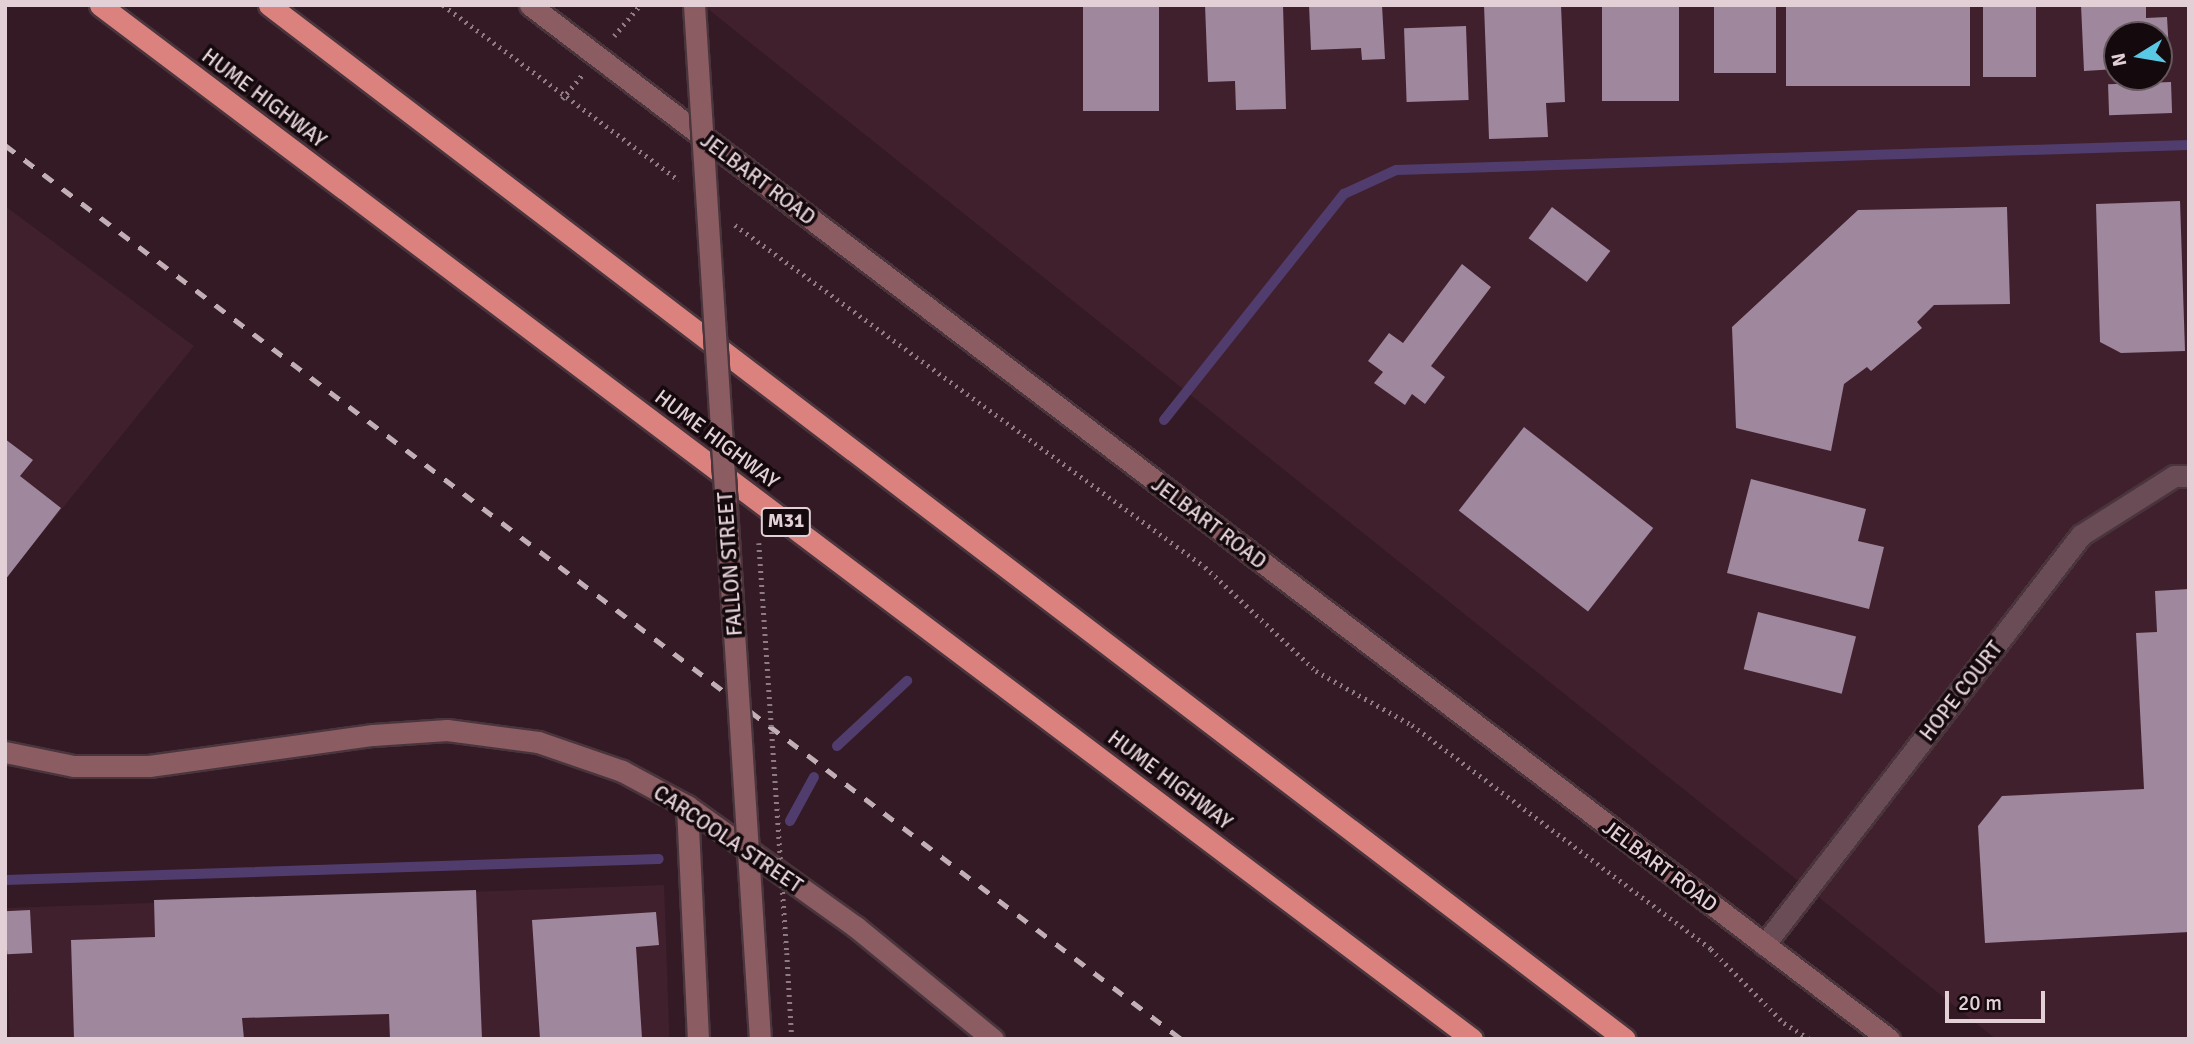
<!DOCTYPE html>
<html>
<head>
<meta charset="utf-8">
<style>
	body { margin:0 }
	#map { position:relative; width:2194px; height:1044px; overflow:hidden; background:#331a24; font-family:Signika,sans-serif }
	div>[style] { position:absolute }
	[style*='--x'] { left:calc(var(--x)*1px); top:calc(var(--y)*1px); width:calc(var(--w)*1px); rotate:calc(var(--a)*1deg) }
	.built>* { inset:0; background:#40202d; transform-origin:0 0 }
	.stream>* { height:10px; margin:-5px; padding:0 5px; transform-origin:5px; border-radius:5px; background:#503d6e }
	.building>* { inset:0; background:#9f879d; transform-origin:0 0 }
	.path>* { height:4.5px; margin-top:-2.25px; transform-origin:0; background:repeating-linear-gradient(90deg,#907b83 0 2px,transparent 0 7px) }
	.roads { filter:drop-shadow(2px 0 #4a353d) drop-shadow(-2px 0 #4a353d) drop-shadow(0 2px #4a353d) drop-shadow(0 -2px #4a353d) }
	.street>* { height:21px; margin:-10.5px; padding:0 10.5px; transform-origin:10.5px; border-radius:10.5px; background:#694c56 }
	.secondary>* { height:21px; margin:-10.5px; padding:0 10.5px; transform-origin:10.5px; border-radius:10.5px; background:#8b5c62 }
	.highway>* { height:21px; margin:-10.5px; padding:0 10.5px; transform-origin:10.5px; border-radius:10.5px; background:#db827e }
	.rail>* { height:5px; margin-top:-2.5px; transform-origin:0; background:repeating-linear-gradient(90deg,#c2afb6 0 12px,transparent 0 24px) }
	.path-bridge>* { height:4.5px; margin-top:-2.25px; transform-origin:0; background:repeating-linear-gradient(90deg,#907b83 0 2px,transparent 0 7px) }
	.bridges { filter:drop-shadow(2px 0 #4a353d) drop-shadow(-2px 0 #4a353d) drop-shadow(0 2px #4a353d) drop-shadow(0 -2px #4a353d) }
	.secondary-bridge>* { height:21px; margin:-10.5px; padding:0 10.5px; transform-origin:10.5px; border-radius:10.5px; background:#8b5c62 }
	span { translate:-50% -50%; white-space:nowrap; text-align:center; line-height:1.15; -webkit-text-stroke:7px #14090d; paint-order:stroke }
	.shield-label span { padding:2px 5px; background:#14090d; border:2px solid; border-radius:5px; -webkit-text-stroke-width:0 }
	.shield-label { font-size:19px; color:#e2d0d6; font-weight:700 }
	.street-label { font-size:21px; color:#e2d0d6 }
	.frame { position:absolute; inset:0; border:7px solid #e2d0d6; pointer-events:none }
	.north { position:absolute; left:2103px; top:21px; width:70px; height:70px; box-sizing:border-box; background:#14090d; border:2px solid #66595d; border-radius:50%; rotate:259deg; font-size:19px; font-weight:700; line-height:28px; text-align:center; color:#e2d0d6 }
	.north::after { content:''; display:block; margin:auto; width:24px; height:32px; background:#59c8e5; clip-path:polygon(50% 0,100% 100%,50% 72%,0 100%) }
	.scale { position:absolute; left:1945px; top:991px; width:100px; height:32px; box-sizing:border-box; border:4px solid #e2d0d6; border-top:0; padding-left:9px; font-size:21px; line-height:24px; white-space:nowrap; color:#e2d0d6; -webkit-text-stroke:5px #14090d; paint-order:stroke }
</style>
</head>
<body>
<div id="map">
	<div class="built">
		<i style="clip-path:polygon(evenodd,703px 5px,2189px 5px,2189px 1039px,1996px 1039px,703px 5px,2117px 35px,2159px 35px,2159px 77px,2117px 77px,2117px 35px)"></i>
		<i style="clip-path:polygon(5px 206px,194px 346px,5px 579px)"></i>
		<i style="left:664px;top:885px;width:154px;height:659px;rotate:88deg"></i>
	</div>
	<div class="stream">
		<i style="--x:1164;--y:420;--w:289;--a:-51.5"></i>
		<i style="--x:1344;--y:194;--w:57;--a:-24.8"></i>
		<i style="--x:1396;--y:170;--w:793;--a:-1.81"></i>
		<i style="--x:837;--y:746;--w:96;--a:-42.9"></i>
		<i style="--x:790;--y:821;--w:50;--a:-61.4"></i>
		<i style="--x:5;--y:880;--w:654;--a:-1.84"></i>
	</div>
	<div class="building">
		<i style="left:1083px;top:5px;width:76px;height:106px"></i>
		<i style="clip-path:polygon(1205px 5px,1283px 5px,1286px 109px,1236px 110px,1235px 81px,1208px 82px)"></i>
		<i style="clip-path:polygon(1309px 5px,1382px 5px,1385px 59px,1362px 60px,1361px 48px,1311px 50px)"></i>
		<i style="clip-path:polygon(1484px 5px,1561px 5px,1565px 102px,1546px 103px,1548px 137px,1489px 139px)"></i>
		<i style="left:1602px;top:5px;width:77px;height:96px"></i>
		<i style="left:1714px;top:5px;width:62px;height:68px"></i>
		<i style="left:1786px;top:5px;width:184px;height:81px"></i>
		<i style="left:1983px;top:5px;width:53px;height:72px"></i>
		<i style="clip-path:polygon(2081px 5px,2146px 5px,2146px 18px,2167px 17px,2170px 67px,2159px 67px,2159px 35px,2117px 35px,2117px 69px,2084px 71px)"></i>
		<i style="left:1466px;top:26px;width:74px;height:62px;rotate:88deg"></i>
		<i style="left:2171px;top:82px;width:31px;height:63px;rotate:88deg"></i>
		<i style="clip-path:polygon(2180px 201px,2185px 351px,2121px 353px,2100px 342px,2096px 204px)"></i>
		<i style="left:1552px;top:207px;width:73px;height:39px;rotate:37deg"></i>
		<i style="clip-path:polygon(2007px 207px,2010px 304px,1934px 305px,1917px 322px,1922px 328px,1871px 371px,1867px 367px,1844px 384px,1831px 451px,1736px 428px,1732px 327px,1858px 210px)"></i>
		<i style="clip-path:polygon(1462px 264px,1491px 287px,1431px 366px,1445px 377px,1425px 404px,1412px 394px,1405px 405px,1374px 383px,1383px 372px,1368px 361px,1389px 333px,1403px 343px)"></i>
		<i style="left:1524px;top:427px;width:164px;height:106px;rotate:38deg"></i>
		<i style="clip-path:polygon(5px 439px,33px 460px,20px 476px,61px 508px,5px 580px)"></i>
		<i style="clip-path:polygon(1751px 479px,1866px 509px,1858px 541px,1884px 547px,1869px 609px,1727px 573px)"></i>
		<i style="clip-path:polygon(2189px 589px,2189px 932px,1985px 943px,1978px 826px,2002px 796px,2144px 789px,2136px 633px,2157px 632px,2155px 591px)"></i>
		<i style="left:1758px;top:612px;width:101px;height:59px;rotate:14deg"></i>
		<i style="clip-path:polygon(476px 890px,482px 1039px,390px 1039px,389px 1014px,242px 1018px,244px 1039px,74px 1039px,71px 940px,155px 937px,154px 900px)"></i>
		<i style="left:30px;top:910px;width:43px;height:25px;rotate:87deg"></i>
		<i style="clip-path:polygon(656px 912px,659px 945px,636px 947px,642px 1038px,540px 1039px,532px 920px)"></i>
	</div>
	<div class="path">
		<i style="--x:443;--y:5;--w:294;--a:36.6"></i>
		<i style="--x:614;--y:36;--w:40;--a:-50"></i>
		<i style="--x:562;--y:99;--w:31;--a:-50"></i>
		<i style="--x:735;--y:225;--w:581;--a:36.04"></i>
		<i style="--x:1205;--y:567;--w:152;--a:43.1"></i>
		<i style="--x:1316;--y:671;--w:110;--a:29.4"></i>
		<i style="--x:1412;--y:725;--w:374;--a:36.8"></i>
		<i style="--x:1711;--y:949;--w:104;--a:45.4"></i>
		<i style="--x:1784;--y:1023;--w:31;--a:32"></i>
		<i style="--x:787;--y:953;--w:86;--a:86.7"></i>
	</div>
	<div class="roads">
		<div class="street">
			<i style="--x:1764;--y:945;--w:518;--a:-52.29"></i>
			<i style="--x:2081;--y:535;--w:110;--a:-32.4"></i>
			<i style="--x:2174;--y:476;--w:15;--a:0"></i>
		</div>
		<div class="secondary">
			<i style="--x:530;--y:5;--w:1708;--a:37.27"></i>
			<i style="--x:5;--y:752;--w:70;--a:11.5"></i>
			<i style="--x:74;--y:766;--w:75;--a:0"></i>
			<i style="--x:149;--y:766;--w:226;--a:-7.9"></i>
			<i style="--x:373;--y:735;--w:74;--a:-3.9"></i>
			<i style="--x:447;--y:730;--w:92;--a:7.5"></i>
			<i style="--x:538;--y:742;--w:89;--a:19"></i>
			<i style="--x:622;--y:771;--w:74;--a:28.3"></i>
			<i style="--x:687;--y:806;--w:208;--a:35.6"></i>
			<i style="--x:856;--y:927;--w:177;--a:39.3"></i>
			<i style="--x:687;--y:806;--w:233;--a:87.3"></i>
		</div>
		<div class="highway">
			<i style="--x:100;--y:5;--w:1718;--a:37"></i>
			<i style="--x:269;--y:5;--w:1705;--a:37.33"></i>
		</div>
	</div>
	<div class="rail">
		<i style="--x:5;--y:145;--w:1477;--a:37.24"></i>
	</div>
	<div class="path-bridge">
		<i style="--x:759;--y:543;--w:411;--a:86.1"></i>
	</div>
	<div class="bridges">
		<div class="secondary-bridge">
			<i style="--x:694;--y:5;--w:1036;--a:86.35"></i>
		</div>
	</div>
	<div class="shield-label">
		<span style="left:786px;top:522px">M31</span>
	</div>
	<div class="street-label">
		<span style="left:264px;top:98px;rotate:37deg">HUME HIGHWAY</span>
		<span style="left:758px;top:179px;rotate:37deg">JELBART ROAD</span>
		<span style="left:717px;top:439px;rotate:37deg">HUME HIGHWAY</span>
		<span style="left:1209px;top:523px;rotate:37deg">JELBART ROAD</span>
		<span style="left:730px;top:564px;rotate:-94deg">FALLON STREET</span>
		<span style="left:1961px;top:691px;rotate:-52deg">HOPE COURT</span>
		<span style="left:1170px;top:780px;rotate:37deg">HUME HIGHWAY</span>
		<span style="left:728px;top:839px;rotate:34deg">CARCOOLA STREET</span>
		<span style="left:1660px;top:866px;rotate:37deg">JELBART ROAD</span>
	</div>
	<div class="frame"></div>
	<div class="north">N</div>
	<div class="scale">20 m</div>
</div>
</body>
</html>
